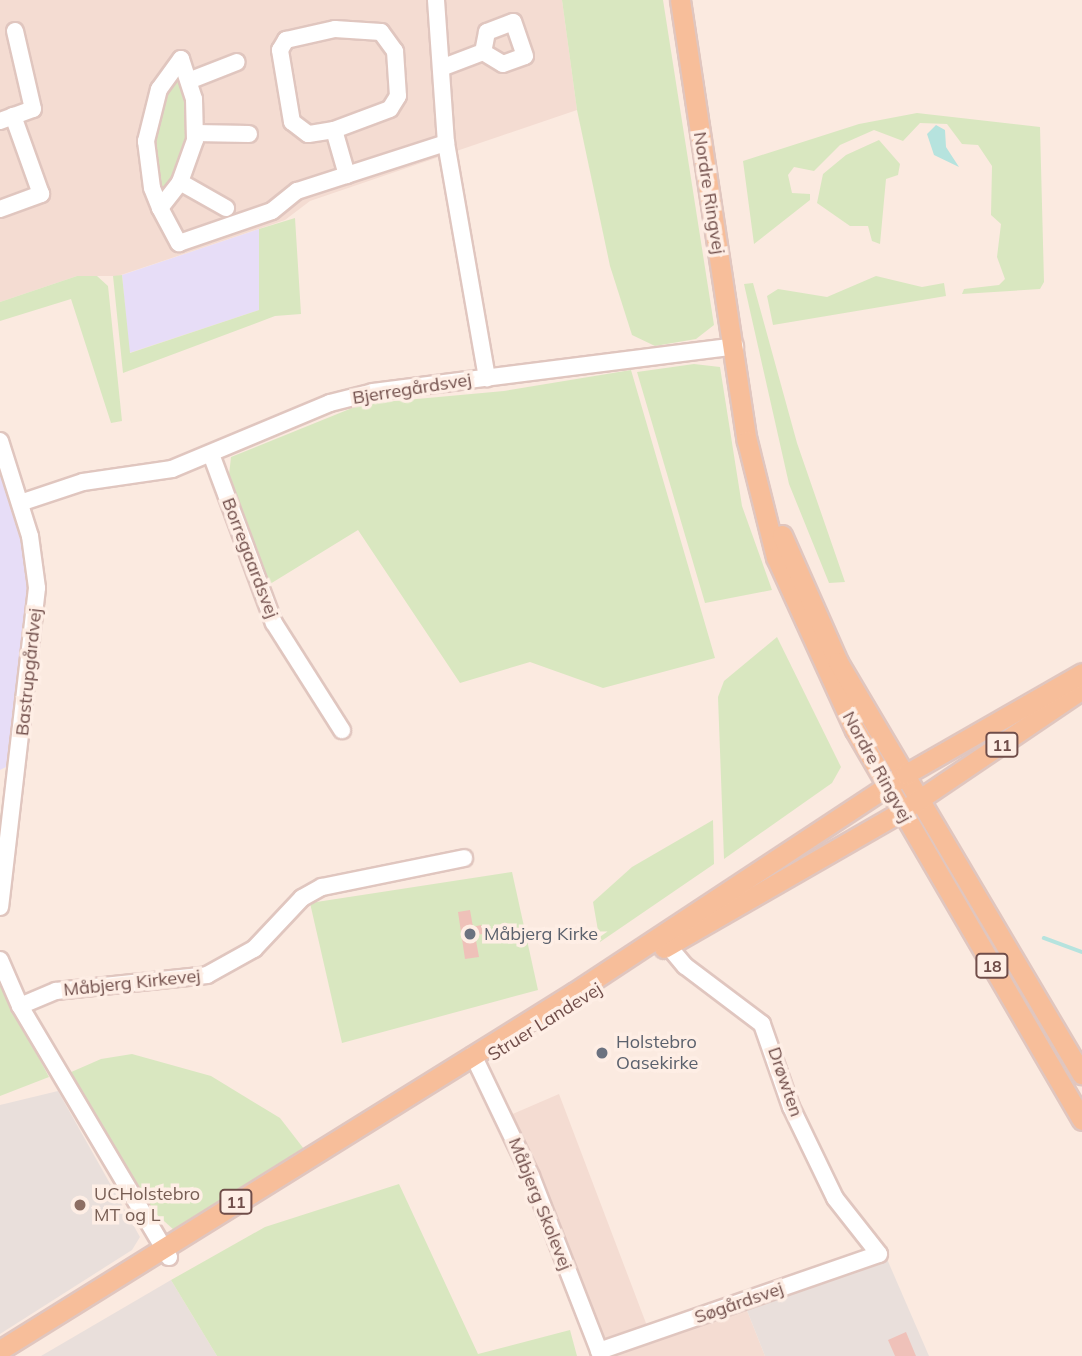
<!DOCTYPE html>
<html>
<head>
<meta charset="utf-8">
<style>
	body { margin:0 }
	#map { position:relative; width:1082px; height:1356px; overflow:hidden; background:#fbeae0; font-family:Mulish,sans-serif }
	div>[style] { position:absolute }
	[style*='--x'] { left:calc(var(--x)*1px); top:calc(var(--y)*1px); width:calc(var(--w)*1px); rotate:calc(var(--a)*1deg) }
	.residential>* { inset:0; background:#f4dcd2 }
	.industrial>* { inset:0; background:#e9dfdb }
	.education>* { inset:0; background:#e7ddf7 }
	.green>* { inset:0; background:#d9e7c0 }
	.water>* { inset:0; background:#b6e3de }
	.stream>* { height:3.5px; margin:-1.75px; padding:0 1.75px; transform-origin:1.75px; border-radius:1.75px; background:#b6e3de }
	.building>* { inset:0; background:#efc1b9 }
	.roads { filter:drop-shadow(2px 0 #e0c6bf) drop-shadow(-2px 0 #e0c6bf) drop-shadow(0 2px #e0c6bf) drop-shadow(0 -2px #e0c6bf) }
	.minor>* { height:16px; margin:-8px; padding:0 8px; transform-origin:8px; border-radius:8px; background:#fff }
	.major>* { height:19px; margin:-9.5px; padding:0 9.5px; transform-origin:9.5px; border-radius:9.5px; background:#f7be9a }
	.dots>* { width:19px; height:19px; translate:-50% -50%; box-sizing:border-box; border:4px solid #feeee5; border-radius:50% }
	span { translate:-50% -50%; white-space:nowrap; text-align:center; line-height:1.15; -webkit-text-stroke:7px #feeee5; paint-order:stroke }
	.shield-label span { padding:2px 5px; background:#feeee5; border:2px solid; border-radius:5px; -webkit-text-stroke-width:0 }
	.shield-label { font-size:16px; color:#704d49; font-weight:700 }
	.street-label { font-size:18px; color:#704d49 }
	.worship-label { font-size:18px; color:#5b616d }
	.left { translate:0 -50%; text-align:left }
	.education-label { font-size:18px; color:#785e54 }
</style>
</head>
<body>
<div id="map">
	<div class="residential">
		<i style="clip-path:polygon(0 0,562px 0,577px 110px,310px 201px,285px 220px,118px 276px,77px 276px,0 302px)"></i>
		<i style="clip-path:polygon(559px 1094px,652px 1339px,746px 1308px,765px 1356px,602px 1356px,508px 1116px)"></i>
	</div>
	<div class="industrial">
		<i style="clip-path:polygon(58px 1091px,140px 1237px,132px 1250px,0 1334px,0 1105px)"></i>
		<i style="clip-path:polygon(887px 1259px,929px 1356px,765px 1356px,746px 1308px)"></i>
		<i style="clip-path:polygon(171px 1280px,217px 1356px,41px 1356px)"></i>
	</div>
	<div class="education">
		<i style="clip-path:polygon(259px 229px,259px 310px,129px 353px,122px 275px)"></i>
		<i style="clip-path:polygon(0 469px,18px 523px,28px 582px,8px 766px,0 770px)"></i>
	</div>
	<div class="green">
		<i style="clip-path:polygon(562px 0,663px 0,714px 325px,696px 339px,655px 346px,632px 335px,610px 266px,577px 110px)"></i>
		<i style="clip-path:polygon(182px 69px,191px 95px,188px 152px,164px 198px,148px 151px,162px 88px)"></i>
		<i style="clip-path:polygon(917px 113px,1040px 127px,1044px 282px,1040px 289px,962px 294px,964px 289px,999px 285px,1005px 279px,997px 257px,1001px 224px,991px 215px,992px 166px,978px 145px,962px 144px,947px 124px,920px 123px,903px 141px,874px 130px,840px 145px,814px 171px,794px 167px,788px 175px,792px 193px,810px 194px,810px 200px,754px 244px,743px 161px,859px 124px)"></i>
		<i style="clip-path:polygon(879px 140px,900px 164px,898px 175px,886px 179px,880px 244px,872px 241px,868px 226px,850px 226px,817px 203px,823px 174px,846px 155px)"></i>
		<i style="clip-path:polygon(295px 218px,301px 314px,275px 316px,123px 373px,113px 276px,122px 275px,130px 353px,259px 310px,259px 229px)"></i>
		<i style="clip-path:polygon(77px 276px,97px 276px,108px 286px,122px 421px,111px 423px,71px 299px,0 321px,0 302px)"></i>
		<i style="clip-path:polygon(876px 276px,922px 287px,944px 283px,946px 296px,773px 325px,767px 296px,778px 289px,827px 297px)"></i>
		<i style="clip-path:polygon(753px 283px,797px 443px,845px 582px,829px 583px,789px 484px,744px 284px)"></i>
		<i style="clip-path:polygon(694px 364px,720px 367px,742px 506px,772px 590px,705px 603px,637px 372px)"></i>
		<i style="clip-path:polygon(631px 370px,715px 658px,603px 688px,530px 662px,460px 683px,358px 530px,270px 584px,229px 475px,231px 457px,362px 404px,504px 391px)"></i>
		<i style="clip-path:polygon(777px 637px,841px 767px,832px 783px,724px 859px,718px 697px,724px 681px)"></i>
		<i style="clip-path:polygon(713px 820px,714px 864px,600px 942px,593px 902px,632px 867px)"></i>
		<i style="clip-path:polygon(512px 872px,538px 990px,342px 1043px,310px 903px)"></i>
		<i style="clip-path:polygon(0 985px,49px 1077px,0 1096px)"></i>
		<i style="clip-path:polygon(132px 1054px,211px 1076px,280px 1118px,304px 1149px,174px 1230px,154px 1212px,69px 1073px,101px 1059px)"></i>
		<i style="clip-path:polygon(399px 1184px,478px 1354px,570px 1330px,577px 1356px,217px 1356px,171px 1280px,265px 1227px)"></i>
	</div>
	<div class="water">
		<i style="clip-path:polygon(936px 125px,945px 130px,946px 147px,959px 167px,934px 155px,927px 134px)"></i>
	</div>
	<div class="stream">
		<i style="--x:1044;--y:938;--w:40;--a:20.2"></i>
	</div>
	<div class="building">
		<i style="clip-path:polygon(470px 910px,473px 927px,481px 925px,483px 934px,475px 935px,479px 957px,465px 959px,458px 912px)"></i>
		<i style="clip-path:polygon(906px 1332px,916px 1356px,895px 1356px,888px 1340px)"></i>
	</div>
	<div class="roads">
		<div class="minor">
			<i style="--x:436;--y:0;--w:143;--a:86"></i>
			<i style="--x:446;--y:143;--w:239;--a:80.1"></i>
			<i style="--x:441;--y:68;--w:45;--a:-20.9"></i>
			<i style="--x:483;--y:52;--w:23;--a:31"></i>
			<i style="--x:503;--y:64;--w:23;--a:-20"></i>
			<i style="--x:525;--y:56;--w:36;--a:-109"></i>
			<i style="--x:513;--y:22;--w:28;--a:159"></i>
			<i style="--x:487;--y:32;--w:20;--a:101"></i>
			<i style="--x:191;--y:80;--w:49;--a:-21.4"></i>
			<i style="--x:0;--y:121;--w:35;--a:-20"></i>
			<i style="--x:33;--y:109;--w:80;--a:-103"></i>
			<i style="--x:334;--y:130;--w:26;--a:171"></i>
			<i style="--x:308;--y:134;--w:20;--a:-143"></i>
			<i style="--x:292;--y:122;--w:73;--a:-99.5"></i>
			<i style="--x:280;--y:50;--w:12;--a:-59"></i>
			<i style="--x:286;--y:40;--w:50;--a:-12.7"></i>
			<i style="--x:335;--y:29;--w:46;--a:3.7"></i>
			<i style="--x:381;--y:32;--w:24;--a:54"></i>
			<i style="--x:395;--y:51;--w:45;--a:86.2"></i>
			<i style="--x:398;--y:96;--w:15;--a:122"></i>
			<i style="--x:390;--y:109;--w:60;--a:159.4"></i>
			<i style="--x:334;--y:130;--w:47;--a:73.9"></i>
			<i style="--x:195;--y:133;--w:54;--a:1.1"></i>
			<i style="--x:180;--y:182;--w:53;--a:29.5"></i>
			<i style="--x:160;--y:208;--w:33;--a:-52"></i>
			<i style="--x:180;--y:182;--w:45;--a:-70.3"></i>
			<i style="--x:195;--y:140;--w:41;--a:-91.4"></i>
			<i style="--x:194;--y:99;--w:42;--a:-108"></i>
			<i style="--x:181;--y:59;--w:37;--a:126"></i>
			<i style="--x:159;--y:89;--w:54;--a:104"></i>
			<i style="--x:146;--y:141;--w:47;--a:82.7"></i>
			<i style="--x:152;--y:188;--w:22;--a:68"></i>
			<i style="--x:160;--y:208;--w:40;--a:62"></i>
			<i style="--x:179;--y:243;--w:98;--a:-19"></i>
			<i style="--x:272;--y:211;--w:32;--a:-39"></i>
			<i style="--x:297;--y:191;--w:157;--a:-17.9"></i>
			<i style="--x:0;--y:209;--w:44;--a:-20.1"></i>
			<i style="--x:41;--y:194;--w:83;--a:-109.7"></i>
			<i style="--x:0;--y:441;--w:100;--a:72.5"></i>
			<i style="--x:30;--y:536;--w:52;--a:82.3"></i>
			<i style="--x:37;--y:588;--w:321;--a:96.6"></i>
			<i style="--x:211;--y:454;--w:180;--a:69.6"></i>
			<i style="--x:274;--y:623;--w:127;--a:57.6"></i>
			<i style="--x:20;--y:503;--w:66;--a:-18.4"></i>
			<i style="--x:83;--y:482;--w:90;--a:-8.3"></i>
			<i style="--x:172;--y:469;--w:171;--a:-22.7"></i>
			<i style="--x:330;--y:403;--w:44;--a:-14.3"></i>
			<i style="--x:373;--y:392;--w:365;--a:-7.2"></i>
			<i style="--x:0;--y:960;--w:50;--a:66.5"></i>
			<i style="--x:20;--y:1006;--w:292;--a:59.3"></i>
			<i style="--x:20;--y:1006;--w:39;--a:-23"></i>
			<i style="--x:56;--y:991;--w:152;--a:-6"></i>
			<i style="--x:207;--y:975;--w:54;--a:-29"></i>
			<i style="--x:254;--y:949;--w:70;--a:-46.7"></i>
			<i style="--x:302;--y:898;--w:23;--a:-29"></i>
			<i style="--x:322;--y:887;--w:145;--a:-11.5"></i>
			<i style="--x:473;--y:1055;--w:134;--a:64.4"></i>
			<i style="--x:531;--y:1176;--w:193;--a:68.7"></i>
			<i style="--x:599;--y:1351;--w:296;--a:-19.1"></i>
			<i style="--x:879;--y:1254;--w:71;--a:-128.2"></i>
			<i style="--x:835;--y:1198;--w:101;--a:-115.8"></i>
			<i style="--x:791;--y:1107;--w:88;--a:-109.3"></i>
			<i style="--x:762;--y:1024;--w:96;--a:-143"></i>
			<i style="--x:685;--y:966;--w:35;--a:-130"></i>
		</div>
		<div class="major">
			<i style="--x:680;--y:0;--w:446;--a:81.4"></i>
			<i style="--x:747;--y:441;--w:120;--a:76"></i>
			<i style="--x:776;--y:557;--w:190;--a:65.5"></i>
			<i style="--x:855;--y:730;--w:451;--a:59.8"></i>
			<i style="--x:782;--y:535;--w:139;--a:66.2"></i>
			<i style="--x:838;--y:662;--w:479;--a:59.4"></i>
			<i style="--x:664;--y:948;--w:275;--a:-29.9"></i>
			<i style="--x:902;--y:811;--w:217;--a:-34.1"></i>
			<i style="--x:0;--y:1350;--w:677;--a:-31.91"></i>
			<i style="--x:575;--y:992;--w:396;--a:-33.4"></i>
			<i style="--x:906;--y:774;--w:203;--a:-29.8"></i>
		</div>
	</div>
	<div class="dots">
		<i style="left:470px;top:934px;background:#6b7280"></i>
		<i style="left:602px;top:1053px;background:#6b7280"></i>
		<i style="left:80px;top:1205px;background:#8d6e63"></i>
	</div>
	<div class="shield-label">
		<span style="left:1002px;top:745px">11</span>
		<span style="left:992px;top:966px">18</span>
		<span style="left:236px;top:1202px">11</span>
	</div>
	<div class="street-label">
		<span style="left:709px;top:193px;rotate:81deg">Nordre Ringvej</span>
		<span style="left:412px;top:389px;rotate:-9deg">Bjerregårdsvej</span>
		<span style="left:250px;top:558px;rotate:69deg">Borregaardsvej</span>
		<span style="left:29px;top:672px;rotate:-84deg">Bastrupgårdvej</span>
		<span style="left:877px;top:767px;rotate:61deg">Nordre Ringvej</span>
		<span style="left:132px;top:983px;rotate:-6deg">Måbjerg Kirkevej</span>
		<span style="left:545px;top:1022px;rotate:-32deg">Struer Landevej</span>
		<span style="left:785px;top:1082px;rotate:71deg">Drøwten</span>
		<span style="left:540px;top:1204px;rotate:68deg">Måbjerg Skolevej</span>
		<span style="left:739px;top:1303px;rotate:-19deg">Søgårdsvej</span>
	</div>
	<div class="worship-label">
		<span class="left" style="left:484px;top:934px">Måbjerg Kirke</span>
		<span class="left" style="left:616px;top:1053px">Holstebro<br>Oasekirke</span>
	</div>
	<div class="education-label">
		<span class="left" style="left:94px;top:1205px">UCHolstebro<br>MT og L</span>
	</div>
</div>
</body>
</html>
